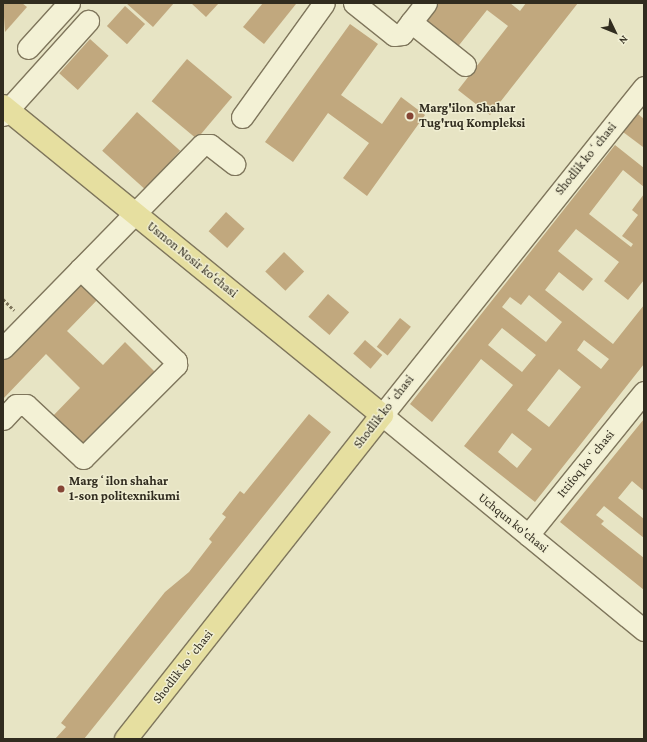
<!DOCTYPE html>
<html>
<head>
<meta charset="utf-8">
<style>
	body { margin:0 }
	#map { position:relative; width:647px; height:742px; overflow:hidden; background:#e7e4c4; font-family:"Crimson Pro",serif }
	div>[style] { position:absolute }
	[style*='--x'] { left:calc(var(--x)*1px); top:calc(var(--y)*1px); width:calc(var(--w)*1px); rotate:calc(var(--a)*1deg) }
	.building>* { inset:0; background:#c1a87e; transform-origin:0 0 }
	.path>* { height:2.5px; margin-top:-1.25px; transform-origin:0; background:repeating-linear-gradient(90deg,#7f765c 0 3px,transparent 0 5px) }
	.roads { filter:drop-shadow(1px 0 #7f765c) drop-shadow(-1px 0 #7f765c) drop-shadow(0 1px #7f765c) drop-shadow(0 -1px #7f765c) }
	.minor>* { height:21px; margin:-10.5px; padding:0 10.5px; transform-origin:10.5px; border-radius:10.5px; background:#f3f1d5 }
	.major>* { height:22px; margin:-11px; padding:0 11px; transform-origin:11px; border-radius:11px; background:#e6dfa0 }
	.dots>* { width:11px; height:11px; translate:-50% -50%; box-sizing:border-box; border:2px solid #f0eed2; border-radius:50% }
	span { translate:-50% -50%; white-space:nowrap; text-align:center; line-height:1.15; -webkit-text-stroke:3px #f0eed2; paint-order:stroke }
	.poi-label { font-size:13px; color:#312c1f; font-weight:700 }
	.left { translate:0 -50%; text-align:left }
	.street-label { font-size:13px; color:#312c1f }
	.frame { position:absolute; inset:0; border:4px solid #312c1f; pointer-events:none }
	.north { position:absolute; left:595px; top:12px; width:40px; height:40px; -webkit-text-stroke:3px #f0eed2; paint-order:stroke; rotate:133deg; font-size:11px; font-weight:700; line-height:16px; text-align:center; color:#312c1f }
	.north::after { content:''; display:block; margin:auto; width:14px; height:18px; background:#312c1f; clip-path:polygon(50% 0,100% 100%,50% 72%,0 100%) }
</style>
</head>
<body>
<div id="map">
	<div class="building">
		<i style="clip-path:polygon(3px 3px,22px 3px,27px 7px,5px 32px)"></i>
		<i style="clip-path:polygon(126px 3px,174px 3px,153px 27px)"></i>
		<i style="clip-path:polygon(191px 3px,219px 3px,206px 17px)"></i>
		<i style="clip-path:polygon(263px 3px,296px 4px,264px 44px,243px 27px)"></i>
		<i style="clip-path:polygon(439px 3px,510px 3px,520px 11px,526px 3px,578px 3px,490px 115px,458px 90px,508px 26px,487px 10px,456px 49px,423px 23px)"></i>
		<i style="left:125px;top:6px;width:27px;height:27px;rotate:42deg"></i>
		<i style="clip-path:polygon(350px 24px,378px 44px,341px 95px,382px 124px,401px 97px,425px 115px,367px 196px,343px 178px,369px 143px,328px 113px,293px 162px,265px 142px)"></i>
		<i style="left:90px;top:39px;width:25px;height:46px;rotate:42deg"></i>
		<i style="left:187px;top:59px;width:59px;height:55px;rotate:40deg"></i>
		<i style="left:137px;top:112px;width:58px;height:52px;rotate:42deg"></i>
		<i style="clip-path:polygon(638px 114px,644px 119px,643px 147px,623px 132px)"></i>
		<i style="clip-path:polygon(evenodd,615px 145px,644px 168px,644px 187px,623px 170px,589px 214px,631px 247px,633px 244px,622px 236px,638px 215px,632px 210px,644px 194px,644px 280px,628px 300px,604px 281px,619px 262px,576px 229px,558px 251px,593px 279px,583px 291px,559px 272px,545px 290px,613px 344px,644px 305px,644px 364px,535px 502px,464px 446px,513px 385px,481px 359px,432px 422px,410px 404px,615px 145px,529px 295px,562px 322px,546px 342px,502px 307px,510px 297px,521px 305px,529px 295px,615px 145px,502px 328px,536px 355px,522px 372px,488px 345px,502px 328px,615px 145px,584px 340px,609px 359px,601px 369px,577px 350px,584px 340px,615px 145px,559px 369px,581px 387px,549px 427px,527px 410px,559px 369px,615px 145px,512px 433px,532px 449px,517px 468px,498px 452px,512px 433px)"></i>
		<i style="left:226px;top:212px;width:25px;height:26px;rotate:42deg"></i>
		<i style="left:284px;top:252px;width:28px;height:27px;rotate:44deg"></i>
		<i style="clip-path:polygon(79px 275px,101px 296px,67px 331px,103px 365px,125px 342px,155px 372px,81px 449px,50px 419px,80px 388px,46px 354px,3px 399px,3px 354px)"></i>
		<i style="left:328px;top:294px;width:28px;height:30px;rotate:41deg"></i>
		<i style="left:400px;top:318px;width:14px;height:37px;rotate:39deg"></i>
		<i style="left:365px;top:340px;width:23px;height:18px;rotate:41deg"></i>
		<i style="clip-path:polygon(309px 414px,331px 432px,84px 739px,55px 739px,66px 727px,61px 723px,96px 679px,165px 592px,189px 572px,212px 542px,209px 539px,226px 517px,222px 514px,240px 491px,244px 494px)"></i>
		<i style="clip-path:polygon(644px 419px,644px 491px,632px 481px,618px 498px,644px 519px,644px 538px,604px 506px,596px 515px,604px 521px,601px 524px,644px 558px,644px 590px,560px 522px)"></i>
	</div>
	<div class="path">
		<i style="--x:3;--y:299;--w:16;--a:45"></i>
	</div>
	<div class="roads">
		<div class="minor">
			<i style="--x:354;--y:3;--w:51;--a:38.7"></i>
			<i style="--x:394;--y:35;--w:8;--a:-7"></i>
			<i style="--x:402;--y:34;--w:15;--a:-53"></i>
			<i style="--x:426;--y:3;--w:24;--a:128"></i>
			<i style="--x:411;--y:22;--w:69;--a:38.5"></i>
			<i style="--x:28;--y:48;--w:61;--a:-47.7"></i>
			<i style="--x:644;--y:87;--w:420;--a:128.6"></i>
			<i style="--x:382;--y:415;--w:339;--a:39.4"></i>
			<i style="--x:3;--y:115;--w:127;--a:-47.9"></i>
			<i style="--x:242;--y:117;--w:140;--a:-54.3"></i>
			<i style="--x:3;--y:348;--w:284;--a:-45.6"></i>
			<i style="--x:202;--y:145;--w:8;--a:0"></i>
			<i style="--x:210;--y:145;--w:31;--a:38"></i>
			<i style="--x:3;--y:419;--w:19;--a:-47"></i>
			<i style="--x:16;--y:405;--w:10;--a:0"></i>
			<i style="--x:26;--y:405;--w:78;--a:42.9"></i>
			<i style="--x:83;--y:458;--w:132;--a:-45"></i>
			<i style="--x:176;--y:365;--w:4;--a:-90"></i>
			<i style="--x:176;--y:361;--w:133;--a:-136.2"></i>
			<i style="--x:528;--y:535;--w:184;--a:-51"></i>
		</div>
		<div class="major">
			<i style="--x:3;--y:106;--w:489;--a:39.2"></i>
			<i style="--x:382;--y:415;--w:413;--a:128.3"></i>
		</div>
	</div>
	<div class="dots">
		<i style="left:410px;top:116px;background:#864535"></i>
		<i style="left:61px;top:489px;background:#864535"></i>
	</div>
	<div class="poi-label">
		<span class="left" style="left:419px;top:116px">Marg'ilon Shahar<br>Tug'ruq Kompleksi</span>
		<span class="left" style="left:69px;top:489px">Margʻilon shahar<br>1-son politexnikumi</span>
	</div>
	<div class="street-label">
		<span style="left:586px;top:159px;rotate:-51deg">Shodlik koʻchasi</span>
		<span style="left:192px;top:260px;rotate:39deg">Usmon Nosir ko‘chasi</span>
		<span style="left:384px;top:412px;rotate:-52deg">Shodlik koʻchasi</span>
		<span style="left:586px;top:464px;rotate:-51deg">Ittifoq koʻchasi</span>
		<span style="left:513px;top:523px;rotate:39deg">Uchqun ko'chasi</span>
		<span style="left:183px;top:667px;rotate:-52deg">Shodlik koʻchasi</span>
	</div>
	<div class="frame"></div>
	<div class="north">N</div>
</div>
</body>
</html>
